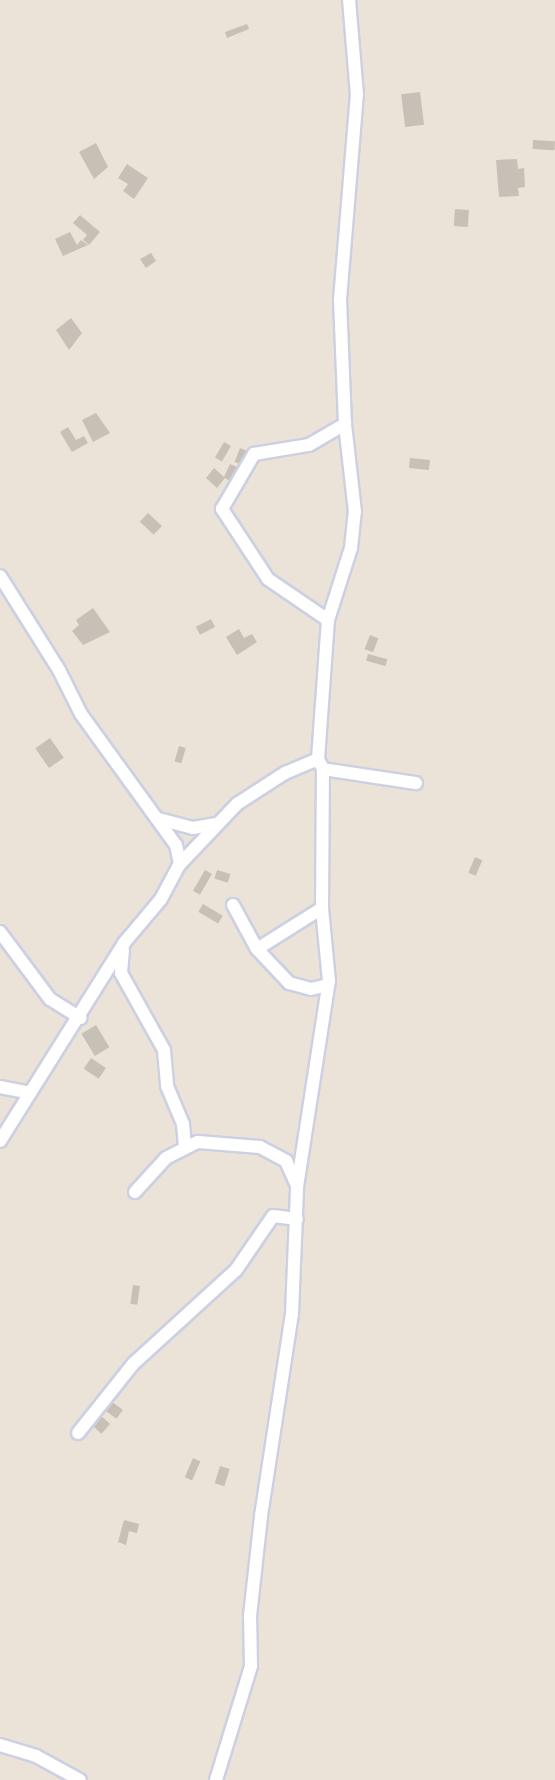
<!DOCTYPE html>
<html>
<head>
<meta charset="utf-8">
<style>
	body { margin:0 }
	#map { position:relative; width:555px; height:1780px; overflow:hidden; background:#ebe3d7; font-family:"Noto Sans",sans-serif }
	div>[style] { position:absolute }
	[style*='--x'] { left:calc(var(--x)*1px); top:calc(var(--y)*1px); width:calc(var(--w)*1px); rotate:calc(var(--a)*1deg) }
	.building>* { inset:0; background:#c6c0b7; transform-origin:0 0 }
	.roads { filter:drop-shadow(2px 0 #ccd0e2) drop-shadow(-2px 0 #ccd0e2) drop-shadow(0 2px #ccd0e2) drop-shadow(0 -2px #ccd0e2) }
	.minor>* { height:12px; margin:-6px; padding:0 6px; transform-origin:6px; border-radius:6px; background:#fff }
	span { translate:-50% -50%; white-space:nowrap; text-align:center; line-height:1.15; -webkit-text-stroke:7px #fff; paint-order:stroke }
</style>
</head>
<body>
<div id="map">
	<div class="building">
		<i style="clip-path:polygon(247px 24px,249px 29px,227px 38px,225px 32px)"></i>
		<i style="left:420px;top:92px;width:33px;height:19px;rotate:83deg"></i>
		<i style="left:533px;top:140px;width:22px;height:9px;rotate:3deg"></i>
		<i style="clip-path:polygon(96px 143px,108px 167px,94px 179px,79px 152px)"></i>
		<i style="clip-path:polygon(517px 159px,518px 169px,524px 168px,525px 187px,518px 188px,519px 196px,499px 197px,496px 160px)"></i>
		<i style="clip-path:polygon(127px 164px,148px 178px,134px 199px,123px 191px,128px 184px,118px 178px)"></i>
		<i style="left:455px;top:209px;width:14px;height:17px;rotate:4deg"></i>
		<i style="clip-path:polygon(80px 215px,100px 232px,89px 245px,83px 240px,87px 235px,73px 223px)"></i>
		<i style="clip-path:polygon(70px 232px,77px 245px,81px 240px,88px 245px,63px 256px,55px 239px)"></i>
		<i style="clip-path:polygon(151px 253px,156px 261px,146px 268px,140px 259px)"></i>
		<i style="clip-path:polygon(71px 318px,82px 333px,69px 350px,56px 330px)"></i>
		<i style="clip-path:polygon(96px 413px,110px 433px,93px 442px,82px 420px)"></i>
		<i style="clip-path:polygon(68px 427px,76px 440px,84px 436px,88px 443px,72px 452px,60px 432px)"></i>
		<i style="left:224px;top:442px;width:8px;height:18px;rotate:30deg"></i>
		<i style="left:240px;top:448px;width:9px;height:15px;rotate:21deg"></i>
		<i style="left:410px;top:458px;width:20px;height:10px;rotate:6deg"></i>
		<i style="clip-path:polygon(230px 464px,237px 467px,230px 481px,225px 478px,217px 488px,206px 478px,214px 468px,224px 477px)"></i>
		<i style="left:148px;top:513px;width:19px;height:12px;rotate:43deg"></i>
		<i style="clip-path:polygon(93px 608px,110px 632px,83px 645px,72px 631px,79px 625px,76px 620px)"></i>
		<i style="left:211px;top:619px;width:9px;height:17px;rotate:63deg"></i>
		<i style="clip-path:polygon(239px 629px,244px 638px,252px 634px,257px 642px,237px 655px,226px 637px)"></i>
		<i style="left:370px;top:635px;width:9px;height:15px;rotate:21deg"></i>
		<i style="left:368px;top:654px;width:20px;height:7px;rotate:15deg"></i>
		<i style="left:50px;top:738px;width:24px;height:18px;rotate:55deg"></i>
		<i style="left:179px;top:746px;width:7px;height:16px;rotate:16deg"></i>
		<i style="left:475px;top:857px;width:8px;height:17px;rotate:23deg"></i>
		<i style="left:205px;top:870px;width:8px;height:24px;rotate:30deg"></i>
		<i style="left:217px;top:870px;width:14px;height:9px;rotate:17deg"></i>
		<i style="left:203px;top:904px;width:23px;height:9px;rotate:31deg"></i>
		<i style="left:96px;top:1025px;width:26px;height:17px;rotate:59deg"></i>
		<i style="left:91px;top:1058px;width:18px;height:13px;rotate:34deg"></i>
		<i style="left:133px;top:1285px;width:7px;height:19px;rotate:8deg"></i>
		<i style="left:111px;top:1401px;width:15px;height:11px;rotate:37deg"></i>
		<i style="left:99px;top:1414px;width:15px;height:13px;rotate:42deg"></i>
		<i style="left:193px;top:1458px;width:8px;height:21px;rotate:23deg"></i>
		<i style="left:220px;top:1466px;width:10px;height:18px;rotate:17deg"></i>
		<i style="clip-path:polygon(124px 1520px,139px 1524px,137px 1533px,129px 1531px,126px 1545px,118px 1542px)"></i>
	</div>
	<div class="roads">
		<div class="minor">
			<i style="--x:0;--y:576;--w:111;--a:57.9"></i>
			<i style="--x:59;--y:670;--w:49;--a:63.4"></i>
			<i style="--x:81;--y:714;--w:162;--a:54.1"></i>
			<i style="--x:176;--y:845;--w:19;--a:78"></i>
			<i style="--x:328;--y:620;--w:73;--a:-145.7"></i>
			<i style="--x:268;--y:579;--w:84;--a:-123.3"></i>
			<i style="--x:222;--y:509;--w:64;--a:-59.8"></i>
			<i style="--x:254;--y:454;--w:56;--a:-9.3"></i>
			<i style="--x:309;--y:445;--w:42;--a:-30.3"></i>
			<i style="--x:323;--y:769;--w:94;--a:8.6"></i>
			<i style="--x:159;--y:819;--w:35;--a:15"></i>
			<i style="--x:193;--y:828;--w:22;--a:-10"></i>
			<i style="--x:233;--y:905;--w:50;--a:61.4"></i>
			<i style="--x:257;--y:949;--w:47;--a:46.7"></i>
			<i style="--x:289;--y:983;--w:23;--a:15"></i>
			<i style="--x:311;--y:989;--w:17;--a:-13"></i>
			<i style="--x:0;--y:932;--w:84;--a:53.3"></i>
			<i style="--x:50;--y:999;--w:36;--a:32"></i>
			<i style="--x:257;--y:949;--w:77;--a:-32.2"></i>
			<i style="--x:123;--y:950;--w:23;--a:95"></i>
			<i style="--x:121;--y:973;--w:88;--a:60.8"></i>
			<i style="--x:164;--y:1050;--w:36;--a:85"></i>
			<i style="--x:167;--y:1086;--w:41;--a:67.2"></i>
			<i style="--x:183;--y:1124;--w:21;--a:85"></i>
			<i style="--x:0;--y:1087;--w:31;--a:11"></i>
			<i style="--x:0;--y:1141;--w:234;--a:-57.9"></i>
			<i style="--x:124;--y:943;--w:57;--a:-49.9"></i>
			<i style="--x:161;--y:899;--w:40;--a:-62"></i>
			<i style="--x:180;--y:864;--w:83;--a:-46.5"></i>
			<i style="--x:237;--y:804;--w:57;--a:-32.9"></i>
			<i style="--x:285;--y:773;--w:36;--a:-23"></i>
			<i style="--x:135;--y:1192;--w:46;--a:-47.6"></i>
			<i style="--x:166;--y:1158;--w:36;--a:-27"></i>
			<i style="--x:198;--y:1142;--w:62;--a:4.6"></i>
			<i style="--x:260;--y:1147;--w:30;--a:28"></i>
			<i style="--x:286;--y:1161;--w:27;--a:66"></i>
			<i style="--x:78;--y:1433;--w:88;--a:-51.4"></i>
			<i style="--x:133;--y:1364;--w:139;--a:-42.4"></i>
			<i style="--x:236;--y:1270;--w:65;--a:-55.6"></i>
			<i style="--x:273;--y:1216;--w:24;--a:7"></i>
			<i style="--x:0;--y:1745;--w:38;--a:17"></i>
			<i style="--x:36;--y:1756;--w:50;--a:28.6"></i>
			<i style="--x:216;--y:1780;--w:119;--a:-72.9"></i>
			<i style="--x:251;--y:1666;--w:50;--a:-91.1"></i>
			<i style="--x:250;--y:1616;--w:101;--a:-83.7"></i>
			<i style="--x:261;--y:1516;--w:204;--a:-81.3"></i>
			<i style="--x:292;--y:1314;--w:127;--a:-87.7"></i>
			<i style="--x:297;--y:1187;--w:208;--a:-81.2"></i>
			<i style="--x:329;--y:981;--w:73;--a:-95.5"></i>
			<i style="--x:322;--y:908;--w:139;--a:-89.6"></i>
			<i style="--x:323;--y:769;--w:11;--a:-117"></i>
			<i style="--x:318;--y:759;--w:139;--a:-85.9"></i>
			<i style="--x:328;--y:620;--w:76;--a:-72.3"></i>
			<i style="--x:351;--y:548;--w:36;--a:-84"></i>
			<i style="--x:355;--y:512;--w:89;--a:-96.5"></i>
			<i style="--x:345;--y:424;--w:124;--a:-92.3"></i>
			<i style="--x:340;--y:300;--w:206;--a:-85.3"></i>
			<i style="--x:357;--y:95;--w:95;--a:-94.8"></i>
		</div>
	</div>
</div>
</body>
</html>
